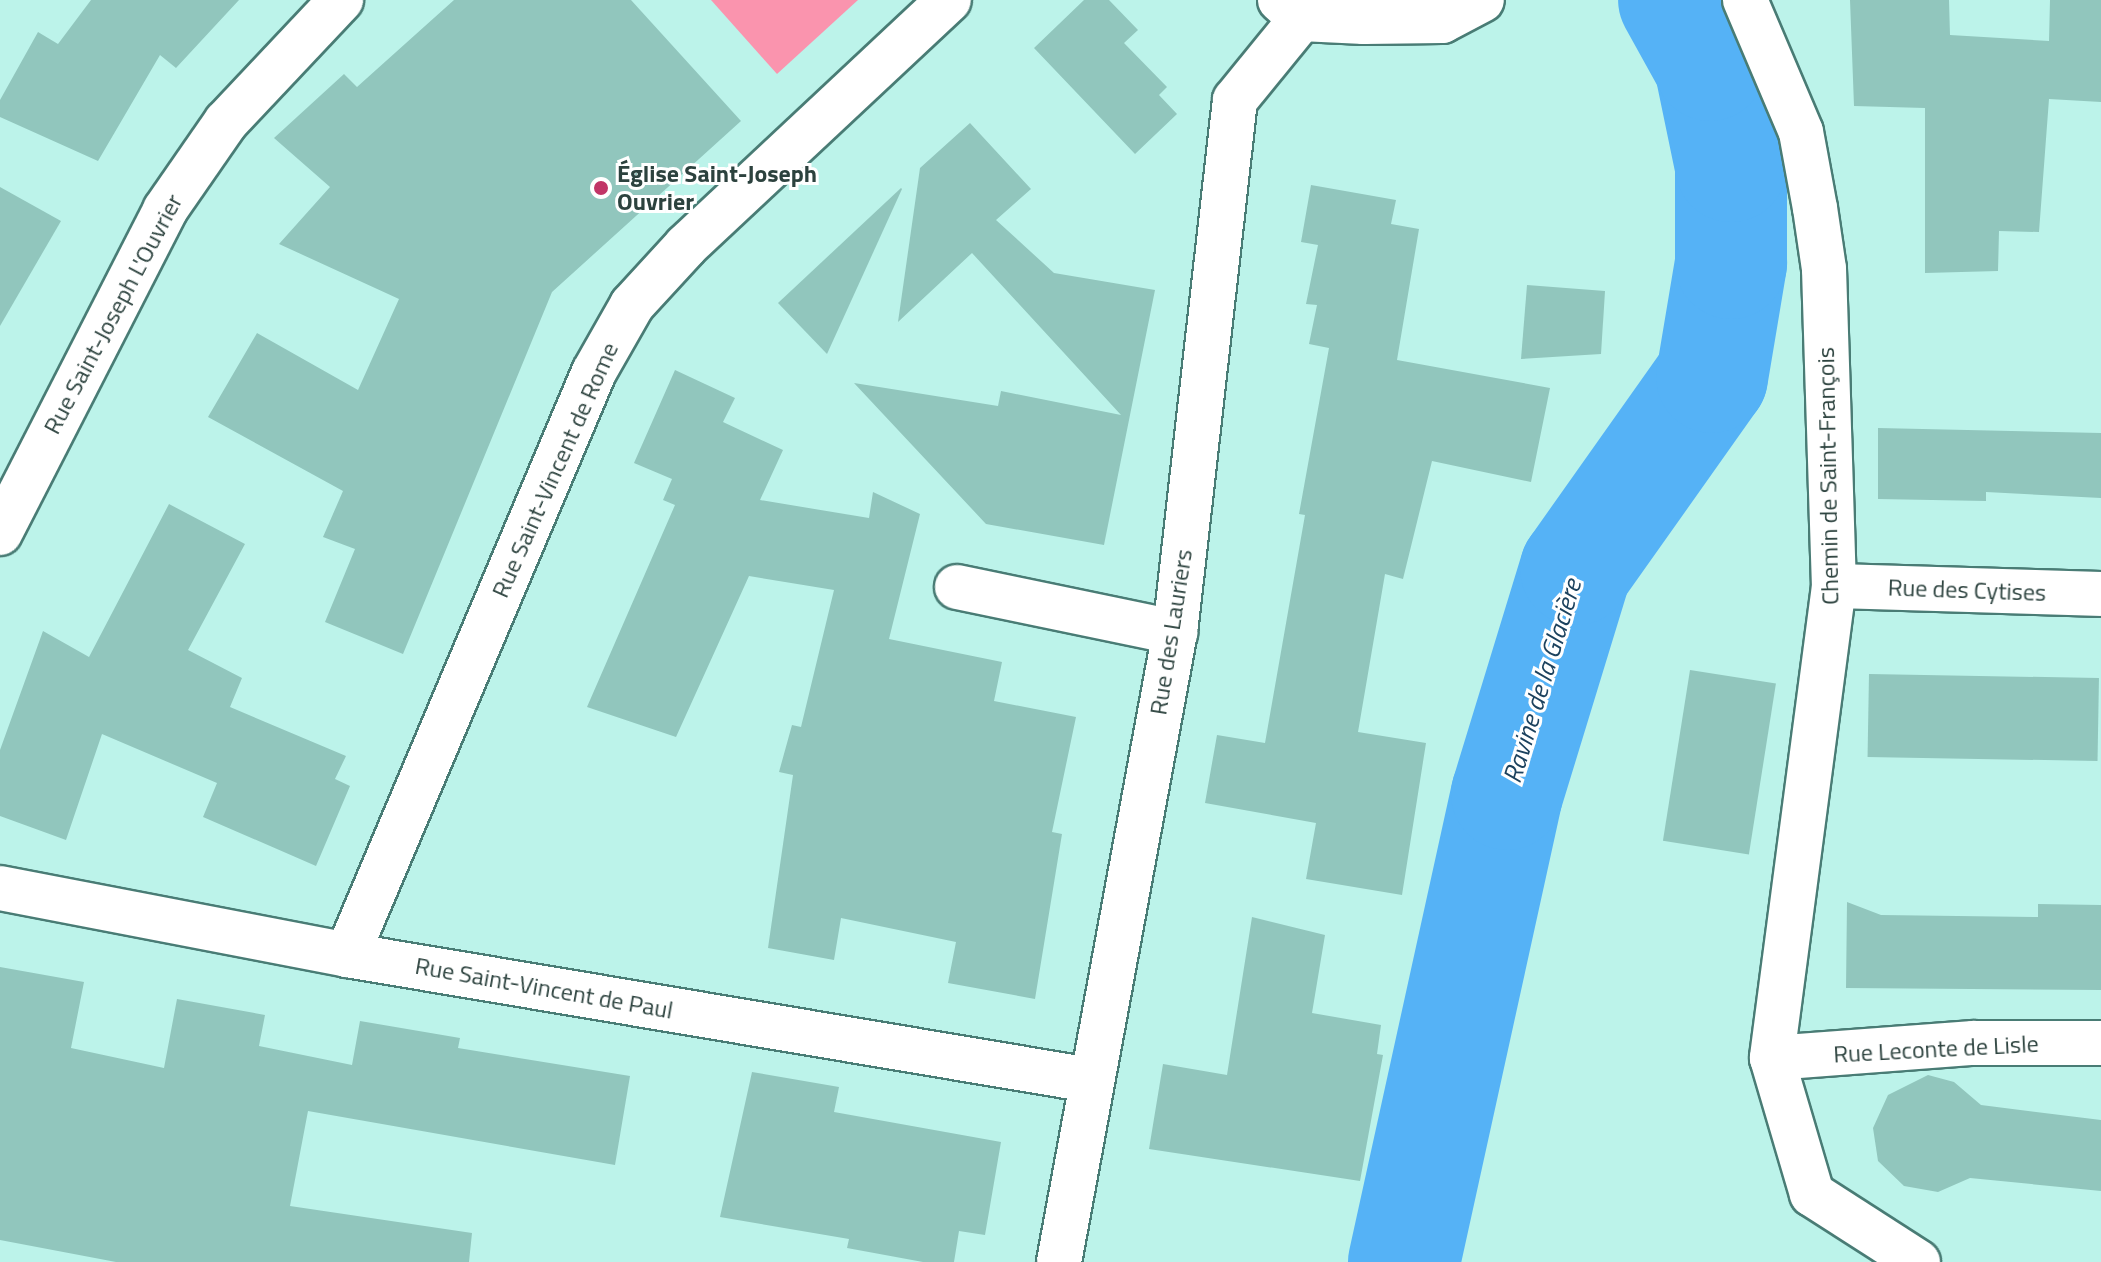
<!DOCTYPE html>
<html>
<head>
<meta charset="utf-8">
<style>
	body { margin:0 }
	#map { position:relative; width:2101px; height:1262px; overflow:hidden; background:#bcf3ea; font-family:"Titillium Web",sans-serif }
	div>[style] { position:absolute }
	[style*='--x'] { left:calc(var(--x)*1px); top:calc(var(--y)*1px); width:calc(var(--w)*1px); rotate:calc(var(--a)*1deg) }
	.green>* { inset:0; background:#fa94ae }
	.river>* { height:112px; margin:-56px; padding:0 56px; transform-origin:56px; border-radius:56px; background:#55b2f6 }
	.building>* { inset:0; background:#91c6bd; transform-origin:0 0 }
	.roads { filter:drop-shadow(2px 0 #497c75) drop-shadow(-2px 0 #497c75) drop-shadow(0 2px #497c75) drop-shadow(0 -2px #497c75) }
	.minor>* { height:44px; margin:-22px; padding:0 22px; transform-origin:22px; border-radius:22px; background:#fff }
	.dots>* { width:22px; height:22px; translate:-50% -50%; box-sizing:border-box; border:4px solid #fff; border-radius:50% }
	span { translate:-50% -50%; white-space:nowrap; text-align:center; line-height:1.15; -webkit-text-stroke:6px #fff; paint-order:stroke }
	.poi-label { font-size:24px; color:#2c423e; font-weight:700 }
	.left { translate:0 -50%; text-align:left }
	.street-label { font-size:24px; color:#2c423e }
	.water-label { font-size:26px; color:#1c425e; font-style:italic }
</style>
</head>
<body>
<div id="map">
	<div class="green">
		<i style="clip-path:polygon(711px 0,858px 0,777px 74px)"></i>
	</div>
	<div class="river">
		<i style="--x:1404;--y:1262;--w:479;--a:-77.6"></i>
		<i style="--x:1507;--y:794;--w:235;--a:-73"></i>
		<i style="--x:1576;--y:569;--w:235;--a:-54.7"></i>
		<i style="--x:1712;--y:377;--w:116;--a:-80.5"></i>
		<i style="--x:1731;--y:263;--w:97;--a:-90"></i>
		<i style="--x:1731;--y:166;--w:103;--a:-101.7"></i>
		<i style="--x:1710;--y:65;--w:74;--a:-119"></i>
	</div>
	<div class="building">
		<i style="clip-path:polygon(91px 0,239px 0,176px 68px,160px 55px,98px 161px,0 117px,0 100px,38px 32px,58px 44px)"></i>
		<i style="clip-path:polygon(454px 0,631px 0,741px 121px,552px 292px,403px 654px,325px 622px,355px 549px,323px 537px,343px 491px,208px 417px,257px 333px,358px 390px,399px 299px,279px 244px,330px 187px,274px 138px,344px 74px,357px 87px)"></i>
		<i style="clip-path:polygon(1084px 0,1109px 0,1138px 30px,1124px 43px,1167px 87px,1159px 95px,1177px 114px,1135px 154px,1034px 48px)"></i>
		<i style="clip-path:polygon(1850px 0,1949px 0,1950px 35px,2049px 41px,2050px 0,2101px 0,2101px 102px,2049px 99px,2039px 232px,1999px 231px,1998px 271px,1925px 273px,1925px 108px,1854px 106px)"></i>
		<i style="clip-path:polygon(970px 123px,1031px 189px,996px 220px,1054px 273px,1155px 290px,1104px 545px,986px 524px,854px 383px,998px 406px,1001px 391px,1121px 415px,972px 253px,898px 322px,920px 168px)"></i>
		<i style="clip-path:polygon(1311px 185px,1396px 200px,1391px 224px,1419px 229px,1397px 360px,1550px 388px,1531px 482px,1432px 461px,1403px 579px,1385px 574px,1358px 732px,1426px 743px,1402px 895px,1306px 879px,1316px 823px,1205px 803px,1217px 735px,1265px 743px,1305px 515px,1299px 514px,1329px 348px,1309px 344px,1317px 305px,1306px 304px,1318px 245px,1301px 242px)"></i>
		<i style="clip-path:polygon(0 187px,61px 221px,0 326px)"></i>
		<i style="clip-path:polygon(901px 188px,902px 189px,827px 354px,778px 303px)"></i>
		<i style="clip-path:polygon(1527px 285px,1605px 291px,1601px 354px,1521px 359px)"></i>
		<i style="clip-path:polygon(675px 370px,735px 398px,723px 422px,783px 450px,760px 500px,869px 518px,873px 492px,920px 514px,889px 639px,1002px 662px,994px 701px,1076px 717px,1052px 832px,1062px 834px,1035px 999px,948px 983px,956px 942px,841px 918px,834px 960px,768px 948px,793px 775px,779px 772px,792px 725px,801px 727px,834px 590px,749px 576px,676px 737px,587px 707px,675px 505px,663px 500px,672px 479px,634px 463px)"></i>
		<i style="clip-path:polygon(1878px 428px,2101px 433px,2101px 498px,1986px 492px,1986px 501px,1878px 499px)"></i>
		<i style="clip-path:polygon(169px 504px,245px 544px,188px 650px,242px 678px,230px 707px,346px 756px,335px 779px,350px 786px,316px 866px,203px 817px,217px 783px,102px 734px,66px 840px,0 816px,0 750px,43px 631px,89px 657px)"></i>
		<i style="left:1690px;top:670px;width:87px;height:173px;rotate:9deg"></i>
		<i style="left:1869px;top:674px;width:230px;height:83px;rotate:1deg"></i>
		<i style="clip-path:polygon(1847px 902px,1881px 915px,2038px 917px,2038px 904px,2101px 905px,2101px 990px,1846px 988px)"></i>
		<i style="clip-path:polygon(1252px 917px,1325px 935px,1312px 1013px,1381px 1025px,1377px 1054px,1383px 1055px,1360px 1181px,1149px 1149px,1163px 1064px,1227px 1075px)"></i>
		<i style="clip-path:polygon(0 967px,84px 982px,71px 1048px,164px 1068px,177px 999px,265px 1015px,259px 1046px,352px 1065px,360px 1021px,460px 1038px,458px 1048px,630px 1076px,615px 1165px,308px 1111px,290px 1206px,472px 1233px,469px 1262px,116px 1262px,0 1240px)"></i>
		<i style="clip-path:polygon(752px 1072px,839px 1087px,834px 1112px,1001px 1142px,985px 1235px,959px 1231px,954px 1262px,923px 1262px,847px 1248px,849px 1239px,720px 1217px)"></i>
		<i style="clip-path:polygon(1928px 1075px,1954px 1082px,1981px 1105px,2101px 1120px,2101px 1191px,1970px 1178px,1938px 1192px,1904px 1186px,1878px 1161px,1873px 1128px,1888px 1095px)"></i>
	</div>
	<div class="roads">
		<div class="minor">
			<i style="--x:1280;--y:0;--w:28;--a:42"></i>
			<i style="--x:1301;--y:19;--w:63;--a:2.7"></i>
			<i style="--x:1364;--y:22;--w:78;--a:-0.7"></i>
			<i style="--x:1442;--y:21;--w:45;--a:-27.7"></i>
			<i style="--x:1745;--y:0;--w:143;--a:67"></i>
			<i style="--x:1801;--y:132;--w:77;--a:79.6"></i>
			<i style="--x:1815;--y:208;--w:62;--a:81.6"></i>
			<i style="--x:1824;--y:269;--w:317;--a:88.2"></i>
			<i style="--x:1834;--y:586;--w:476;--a:97.5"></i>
			<i style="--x:1772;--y:1058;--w:142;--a:73.6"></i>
			<i style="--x:1812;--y:1194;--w:126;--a:32.7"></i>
			<i style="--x:0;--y:533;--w:363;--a:-62.9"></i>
			<i style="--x:165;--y:210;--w:107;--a:-55.3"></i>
			<i style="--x:226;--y:122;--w:168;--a:-46.7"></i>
			<i style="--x:1834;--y:586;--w:267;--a:1.7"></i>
			<i style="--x:957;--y:587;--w:223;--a:11.7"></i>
			<i style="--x:0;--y:888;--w:353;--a:10.9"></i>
			<i style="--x:347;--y:955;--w:753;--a:9.55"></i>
			<i style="--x:347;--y:955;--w:633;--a:-67.04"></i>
			<i style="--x:594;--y:372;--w:77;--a:-60.4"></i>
			<i style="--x:632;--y:305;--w:80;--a:-47.5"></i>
			<i style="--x:686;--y:246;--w:360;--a:-43.1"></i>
			<i style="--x:1772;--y:1058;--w:202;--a:-4.3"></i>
			<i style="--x:1973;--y:1043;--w:128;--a:0"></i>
			<i style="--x:1059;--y:1262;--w:641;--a:-79.57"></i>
			<i style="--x:1175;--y:632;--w:535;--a:-83.57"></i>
			<i style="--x:1235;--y:100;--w:104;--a:-50.8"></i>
		</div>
	</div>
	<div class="dots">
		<i style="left:601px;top:188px;background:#c13567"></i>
	</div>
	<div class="poi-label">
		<span class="left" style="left:617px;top:188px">Église Saint-Joseph<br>Ouvrier</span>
	</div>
	<div class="street-label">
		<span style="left:113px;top:314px;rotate:-62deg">Rue Saint-Joseph L'Ouvrier</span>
		<span style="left:555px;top:470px;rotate:-66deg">Rue Saint-Vincent de Rome</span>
		<span style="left:1828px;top:476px;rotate:-91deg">Chemin de Saint-François</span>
		<span style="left:1967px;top:590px;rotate:2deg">Rue des Cytises</span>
		<span style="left:1171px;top:632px;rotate:-81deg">Rue des Lauriers</span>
		<span style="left:544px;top:988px;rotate:10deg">Rue Saint-Vincent de Paul</span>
		<span style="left:1936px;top:1049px;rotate:-3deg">Rue Leconte de Lisle</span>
	</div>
	<div class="water-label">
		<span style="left:1542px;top:681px;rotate:-73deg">Ravine de la Glacière</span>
	</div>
</div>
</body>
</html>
